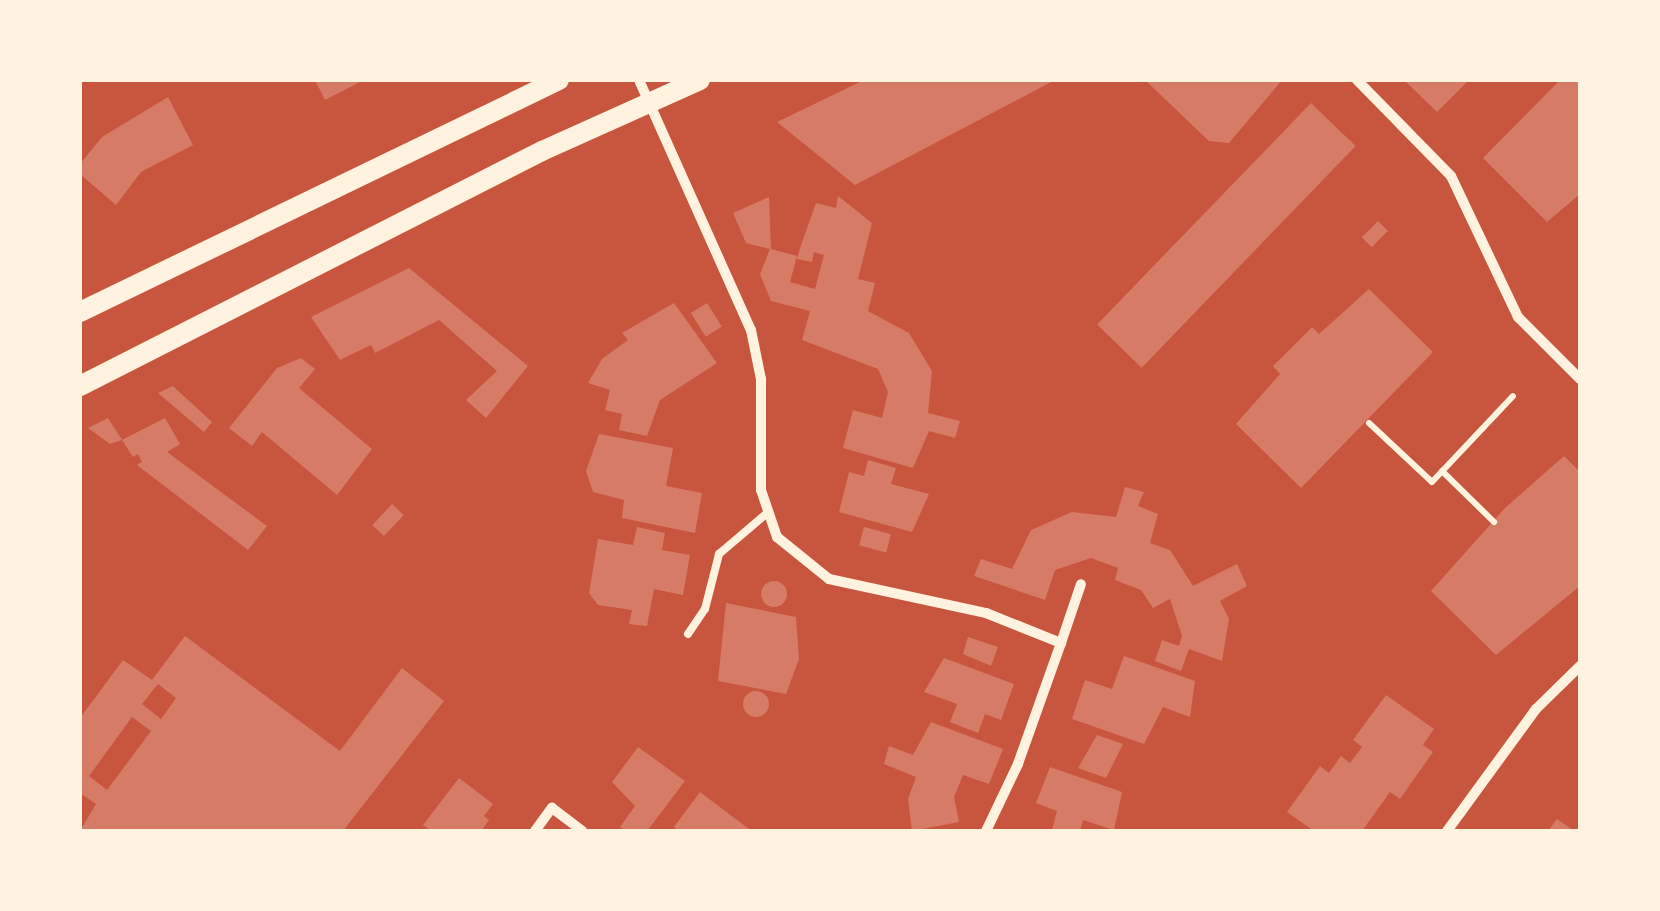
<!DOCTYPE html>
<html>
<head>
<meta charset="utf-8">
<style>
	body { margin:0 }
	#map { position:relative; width:1660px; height:911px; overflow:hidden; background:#c8553d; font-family:"Fira Sans",sans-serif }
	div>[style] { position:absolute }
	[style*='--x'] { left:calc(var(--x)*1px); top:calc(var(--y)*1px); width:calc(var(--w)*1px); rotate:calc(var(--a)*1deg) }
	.building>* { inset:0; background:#d67c66; transform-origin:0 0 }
	.round { border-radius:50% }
	.path>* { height:6px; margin:-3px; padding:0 3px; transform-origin:3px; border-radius:3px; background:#fff3e0 }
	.service>* { height:8px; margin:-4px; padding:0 4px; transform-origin:4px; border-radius:4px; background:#fff3e0 }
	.minor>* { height:10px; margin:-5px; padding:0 5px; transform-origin:5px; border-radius:5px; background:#fff3e0 }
	.secondary>* { height:20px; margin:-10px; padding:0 10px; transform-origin:10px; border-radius:10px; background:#fff3e0 }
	span { translate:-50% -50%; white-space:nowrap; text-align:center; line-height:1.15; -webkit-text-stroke:8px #fff3e0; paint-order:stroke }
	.frame { position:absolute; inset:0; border:82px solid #fff3e0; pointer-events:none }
</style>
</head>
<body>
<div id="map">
	<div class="building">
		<i style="clip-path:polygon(315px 80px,364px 80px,325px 100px)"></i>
		<i style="clip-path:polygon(864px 80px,1055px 80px,855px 185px,777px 122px)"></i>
		<i style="clip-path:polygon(1145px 80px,1282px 80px,1229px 143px,1209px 141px)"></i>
		<i style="clip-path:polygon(1404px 80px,1469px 80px,1437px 112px)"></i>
		<i style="clip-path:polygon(1560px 80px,1580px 80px,1580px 194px,1547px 222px,1483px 158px)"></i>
		<i style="clip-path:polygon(168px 97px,193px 145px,141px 172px,116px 205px,80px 174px,80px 164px,102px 137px)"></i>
		<i style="left:1311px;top:103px;width:62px;height:308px;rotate:44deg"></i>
		<i style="clip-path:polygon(838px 196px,872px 223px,858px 279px,875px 283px,868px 311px,909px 333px,932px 371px,928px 413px,960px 421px,955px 438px,929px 431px,913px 468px,843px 448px,853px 410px,882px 418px,888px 392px,878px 369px,802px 340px,810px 311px,771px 301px,760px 274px,770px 249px,746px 243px,733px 213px,769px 197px,771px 249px,797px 256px,790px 282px,815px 289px,824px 255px,814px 252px,812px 262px,797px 259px,800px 248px,816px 203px,836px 208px)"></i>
		<i style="left:1378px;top:221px;width:14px;height:23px;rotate:45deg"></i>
		<i style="clip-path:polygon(409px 268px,528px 366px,486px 418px,466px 400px,497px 371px,439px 320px,375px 353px,371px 345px,340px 360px,311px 317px)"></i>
		<i style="clip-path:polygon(1369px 289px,1433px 352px,1301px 488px,1236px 424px,1280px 374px,1273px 366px,1312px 327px,1319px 334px)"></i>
		<i style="clip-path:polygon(674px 303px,717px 363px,660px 400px,647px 436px,619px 430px,622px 414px,605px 410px,610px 390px,588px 383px,602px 359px,628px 340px,622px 333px)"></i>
		<i style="left:707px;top:303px;width:28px;height:19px;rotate:58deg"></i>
		<i style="clip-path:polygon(301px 358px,315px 369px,299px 388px,372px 449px,337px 495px,262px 432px,252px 446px,229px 428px,277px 368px)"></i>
		<i style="clip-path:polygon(173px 386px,212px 422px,204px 432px,158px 393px)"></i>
		<i style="clip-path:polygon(108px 418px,122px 440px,165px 418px,180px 444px,167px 452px,267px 526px,248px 550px,137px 465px,142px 462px,138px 454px,133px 457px,122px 440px,110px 444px,88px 428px)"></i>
		<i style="clip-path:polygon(599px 434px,673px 448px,666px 486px,702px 493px,695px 533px,622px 518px,624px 500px,593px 492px,586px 471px)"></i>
		<i style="clip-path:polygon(1564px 456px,1580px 472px,1580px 586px,1496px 655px,1431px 591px,1505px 508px)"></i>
		<i style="clip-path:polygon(868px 460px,896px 468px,891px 484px,929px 494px,912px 532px,839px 512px,849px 472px,864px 476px)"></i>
		<i style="clip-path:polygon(1125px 487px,1144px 492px,1138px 506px,1158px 514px,1150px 543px,1170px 550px,1193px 586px,1237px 564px,1247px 586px,1220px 601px,1229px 619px,1222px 661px,1189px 649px,1181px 671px,1155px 661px,1162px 640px,1179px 646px,1182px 636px,1170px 599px,1153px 608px,1141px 590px,1115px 580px,1118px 568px,1091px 558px,1055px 570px,1045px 600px,974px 576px,981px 559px,1012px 569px,1031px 530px,1072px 512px,1116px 517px)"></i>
		<i style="left:392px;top:504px;width:16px;height:29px;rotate:43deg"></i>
		<i style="clip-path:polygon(637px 527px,665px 533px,662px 550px,690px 555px,683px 595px,654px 589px,647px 626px,629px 624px,632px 610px,598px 605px,589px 593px,598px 539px,633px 545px)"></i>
		<i style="left:864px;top:527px;width:28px;height:19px;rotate:15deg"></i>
		<i class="round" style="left:761px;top:581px;width:26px;height:26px"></i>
		<i style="clip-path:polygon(726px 603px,796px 617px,799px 659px,786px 694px,718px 681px)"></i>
		<i style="clip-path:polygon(evenodd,185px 636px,340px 751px,402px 668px,444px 701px,343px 831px,80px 831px,96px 804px,80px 793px,80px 718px,123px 660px,152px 680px,185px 636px,158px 684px,176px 698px,161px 719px,142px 704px,158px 684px,185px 636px,132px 717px,151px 731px,107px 790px,89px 776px,132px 717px)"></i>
		<i style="clip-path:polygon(968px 637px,998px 647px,991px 666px,963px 654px)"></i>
		<i style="clip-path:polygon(1124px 656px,1195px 681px,1190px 717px,1163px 707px,1144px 744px,1072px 719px,1085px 680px,1112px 689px)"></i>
		<i style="clip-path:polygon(944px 658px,1014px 684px,1001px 720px,985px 714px,978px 733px,950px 722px,957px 704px,924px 692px)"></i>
		<i class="round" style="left:743px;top:691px;width:26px;height:26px"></i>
		<i style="clip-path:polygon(1386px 695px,1434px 729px,1423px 745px,1433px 752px,1400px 799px,1390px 792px,1362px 831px,1314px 831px,1287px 812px,1320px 766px,1329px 773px,1341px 756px,1350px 763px,1362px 747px,1353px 740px)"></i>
		<i style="clip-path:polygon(931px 722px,1003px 749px,989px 784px,963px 775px,954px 797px,959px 822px,912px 831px,908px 799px,916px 777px,884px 764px,889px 746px,913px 755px)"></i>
		<i style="clip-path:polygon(1097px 735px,1123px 744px,1106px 778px,1078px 768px)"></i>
		<i style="clip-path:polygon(638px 747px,685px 781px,647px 831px,626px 831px,620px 827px,635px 806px,612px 782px)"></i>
		<i style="clip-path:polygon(1050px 767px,1122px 792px,1114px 830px,1083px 820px,1080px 831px,1052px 830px,1057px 811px,1036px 803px)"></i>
		<i style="clip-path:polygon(459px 778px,493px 804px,484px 816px,489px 820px,481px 831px,432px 831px,423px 825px)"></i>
		<i style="clip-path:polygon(700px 792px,745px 826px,752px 831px,679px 831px,674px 827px)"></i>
		<i style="clip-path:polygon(1557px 819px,1574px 831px,1548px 831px)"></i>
	</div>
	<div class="path">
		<i style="--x:1369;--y:423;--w:86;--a:43.1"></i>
		<i style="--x:1432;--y:482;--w:118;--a:-46.7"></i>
		<i style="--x:1442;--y:471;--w:73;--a:44.4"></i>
	</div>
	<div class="service">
		<i style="--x:688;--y:634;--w:30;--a:-56"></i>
		<i style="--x:705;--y:609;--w:57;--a:-75.7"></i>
		<i style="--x:719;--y:554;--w:62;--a:-40.4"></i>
	</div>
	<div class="minor">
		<i style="--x:639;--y:80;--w:274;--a:65.9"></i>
		<i style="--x:751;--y:330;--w:50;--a:78.5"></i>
		<i style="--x:761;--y:379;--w:111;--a:90"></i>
		<i style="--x:761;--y:490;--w:50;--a:71.2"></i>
		<i style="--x:777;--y:537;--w:67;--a:38.9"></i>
		<i style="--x:829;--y:579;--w:161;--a:12.2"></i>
		<i style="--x:986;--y:613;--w:81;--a:21.8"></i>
		<i style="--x:1061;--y:643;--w:128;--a:109.6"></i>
		<i style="--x:1018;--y:764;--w:74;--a:115.5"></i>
		<i style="--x:1357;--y:80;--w:134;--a:45.6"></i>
		<i style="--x:1451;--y:176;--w:156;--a:64.6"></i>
		<i style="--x:1518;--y:317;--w:88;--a:45"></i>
		<i style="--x:1061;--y:643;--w:62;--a:-71.3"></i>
		<i style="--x:535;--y:831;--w:29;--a:-54"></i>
		<i style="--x:552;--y:808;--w:38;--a:37"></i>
		<i style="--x:1447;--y:831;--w:151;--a:-53.9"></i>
		<i style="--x:1536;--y:709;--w:62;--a:-44.3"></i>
	</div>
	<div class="secondary">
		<i style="--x:80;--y:312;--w:532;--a:-25.84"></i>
		<i style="--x:80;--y:386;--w:518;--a:-26.96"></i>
		<i style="--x:542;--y:151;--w:173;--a:-24.2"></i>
	</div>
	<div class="frame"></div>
</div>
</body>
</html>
